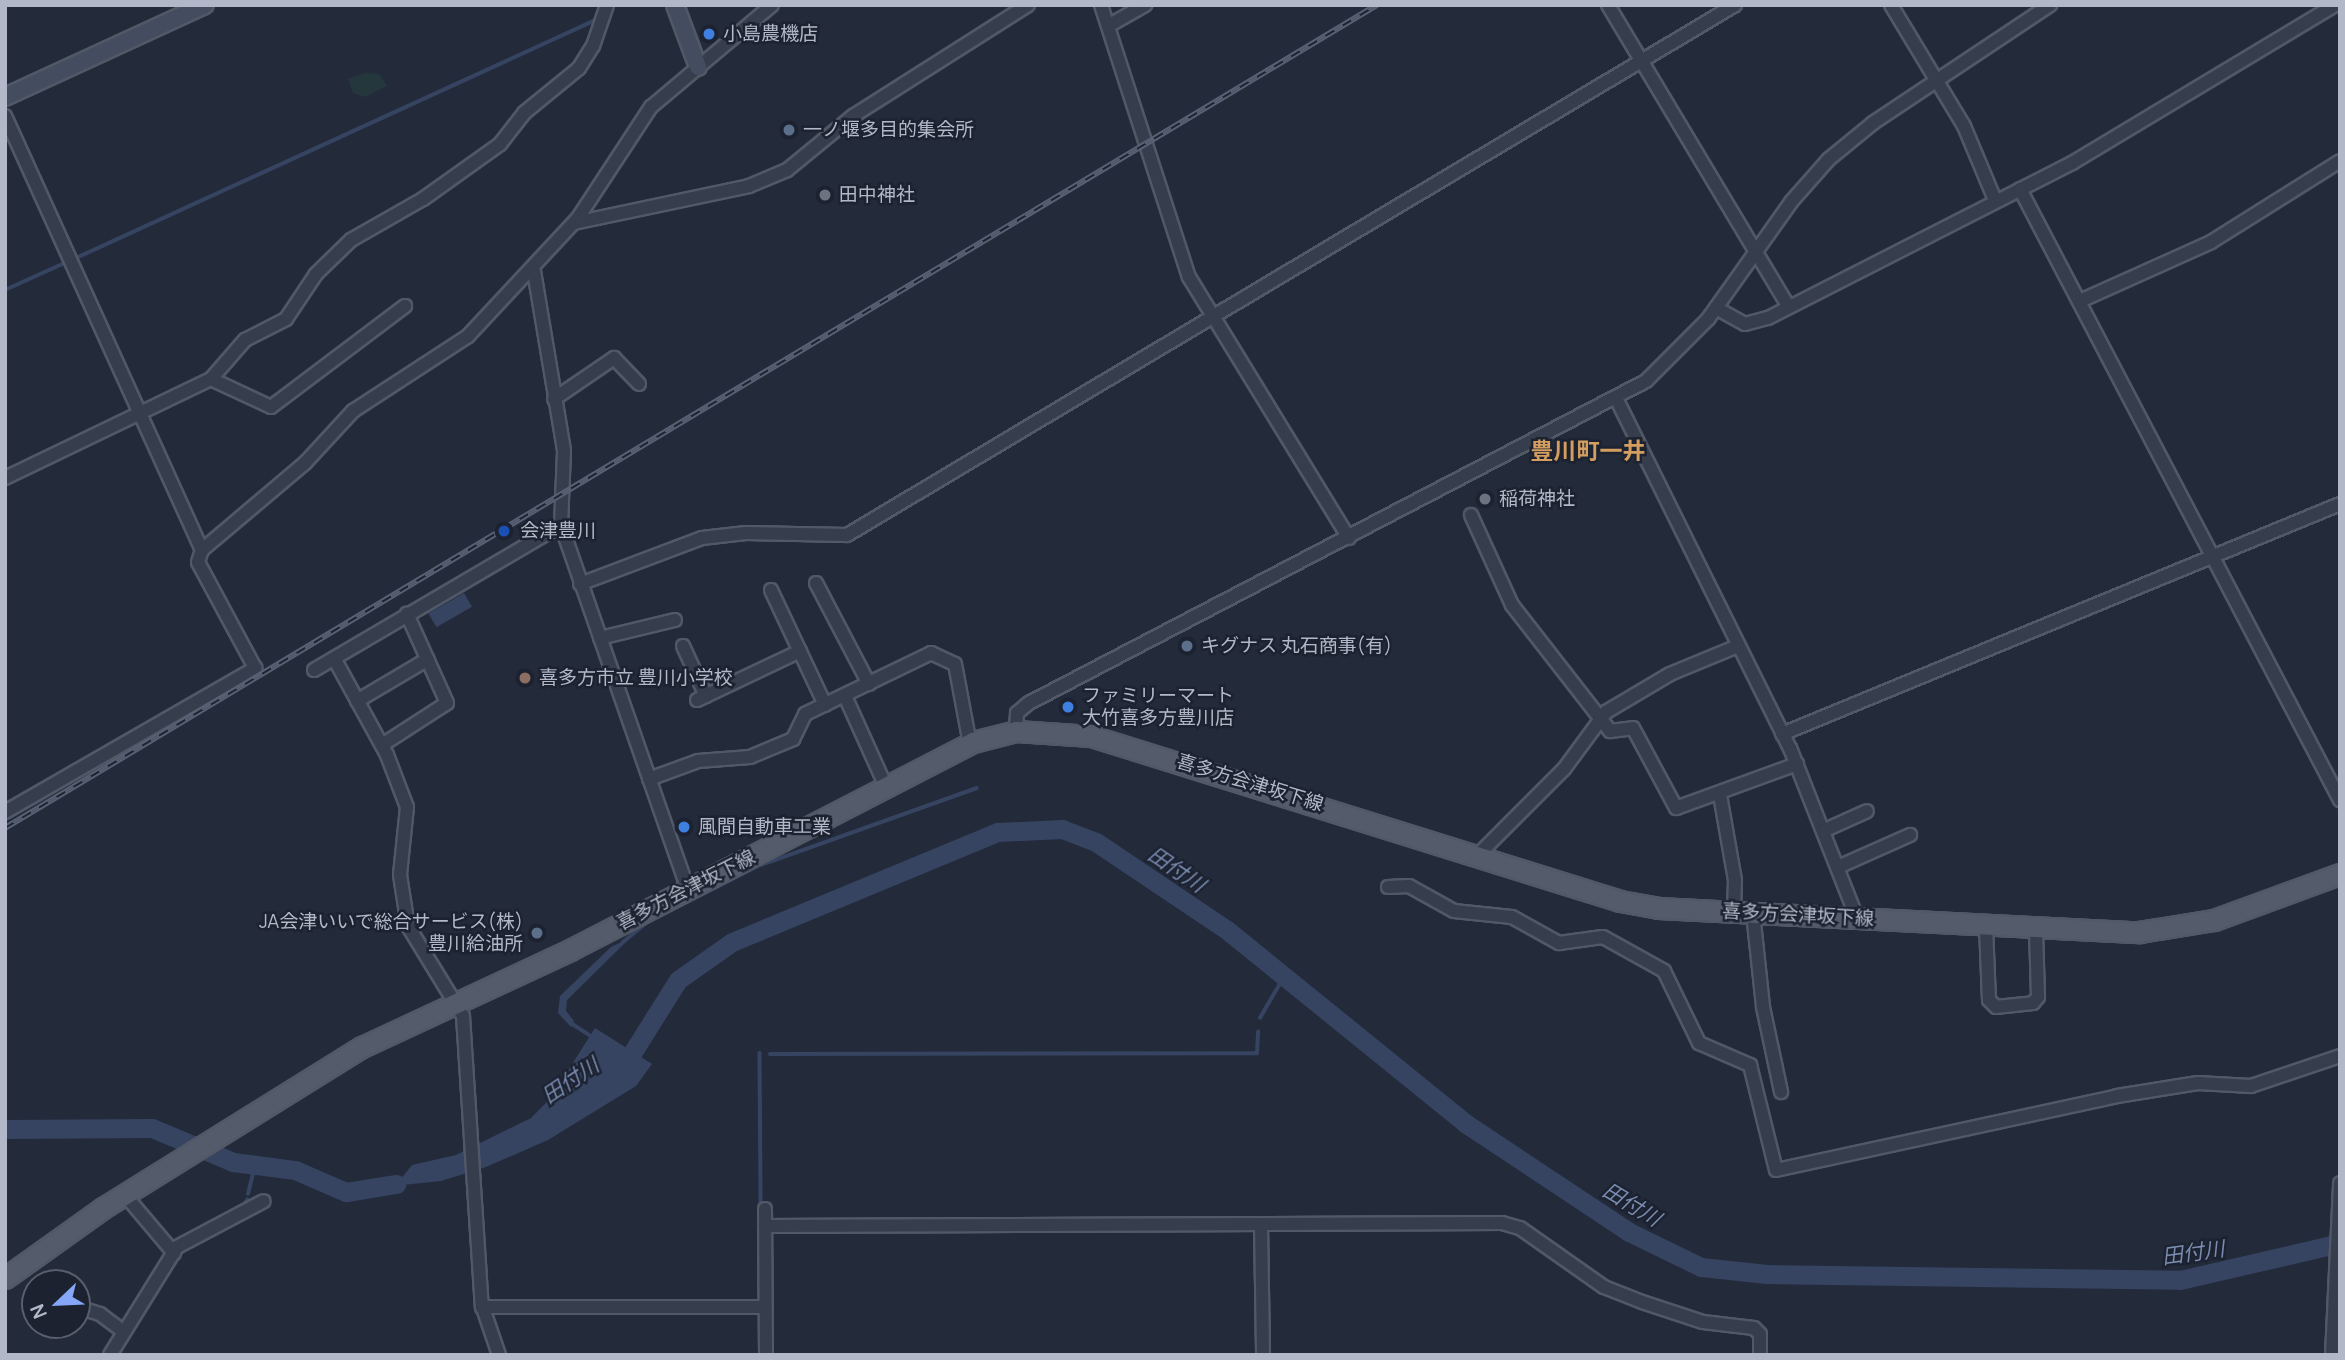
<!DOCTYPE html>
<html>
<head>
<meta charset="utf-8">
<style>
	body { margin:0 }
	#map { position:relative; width:2345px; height:1360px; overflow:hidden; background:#232b3b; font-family:Manrope,"Noto Sans JP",sans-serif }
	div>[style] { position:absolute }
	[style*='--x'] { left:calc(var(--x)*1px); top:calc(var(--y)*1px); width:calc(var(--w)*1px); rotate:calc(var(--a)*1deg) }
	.green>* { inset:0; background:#24373c }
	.water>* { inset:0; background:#364462; transform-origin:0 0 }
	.stream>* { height:3.5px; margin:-1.75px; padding:0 1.75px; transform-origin:1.75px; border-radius:1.75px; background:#364462 }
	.river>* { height:19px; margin:-9.5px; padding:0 9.5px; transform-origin:9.5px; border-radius:9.5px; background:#364462 }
	.roads { filter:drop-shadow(2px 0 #515866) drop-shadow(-2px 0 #515866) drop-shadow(0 2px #515866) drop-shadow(0 -2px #515866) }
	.street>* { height:12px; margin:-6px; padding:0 6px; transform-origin:6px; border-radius:6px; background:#363d4c }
	.secondary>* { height:16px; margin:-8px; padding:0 8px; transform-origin:8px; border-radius:8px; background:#444c5f }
	.primary>* { height:19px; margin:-9.5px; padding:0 9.5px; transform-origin:9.5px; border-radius:9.5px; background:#545c6c }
	.rail>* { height:6px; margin-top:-3px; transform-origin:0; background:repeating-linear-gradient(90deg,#1c2230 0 10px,#586073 0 20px); box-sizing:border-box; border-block:2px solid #586073 }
	.dots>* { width:19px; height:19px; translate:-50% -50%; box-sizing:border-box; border:4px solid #1c2230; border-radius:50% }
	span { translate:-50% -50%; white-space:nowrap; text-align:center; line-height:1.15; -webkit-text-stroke:5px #1c2230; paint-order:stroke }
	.poi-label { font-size:19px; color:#b2b8c7 }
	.left { translate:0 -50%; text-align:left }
	.right { translate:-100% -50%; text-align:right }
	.street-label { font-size:19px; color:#b2b8c7 }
	.water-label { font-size:21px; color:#798baf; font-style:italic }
	.quarter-label { font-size:23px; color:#d49e60; font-weight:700 }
	.frame { position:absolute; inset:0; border:7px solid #b2b8c7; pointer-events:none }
	.north { position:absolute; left:21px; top:1269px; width:70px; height:70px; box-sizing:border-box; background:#1c2230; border:2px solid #585e6c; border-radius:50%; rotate:247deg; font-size:19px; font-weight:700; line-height:28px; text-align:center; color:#b2b8c7 }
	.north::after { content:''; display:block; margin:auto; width:24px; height:32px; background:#86a7f8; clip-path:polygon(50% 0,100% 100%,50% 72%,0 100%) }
</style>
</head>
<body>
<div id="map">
	<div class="green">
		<i style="clip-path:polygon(364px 73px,379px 74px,387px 86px,365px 97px,353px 93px,348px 79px)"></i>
	</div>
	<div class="water">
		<i style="left:464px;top:593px;width:16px;height:41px;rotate:60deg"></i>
		<i style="clip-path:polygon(630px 938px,567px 1000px,566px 1011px,574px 1021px,571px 1027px,558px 1013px,560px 996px,611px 947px)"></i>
		<i style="clip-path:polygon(595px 1028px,652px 1064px,636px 1086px,548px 1140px,486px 1167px,441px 1181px,364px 1189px,400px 1180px,412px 1165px,456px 1155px,531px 1118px,550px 1099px)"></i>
	</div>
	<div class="stream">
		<i style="--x:74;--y:259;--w:576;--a:-24.61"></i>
		<i style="--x:5;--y:290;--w:68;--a:-24.3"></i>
		<i style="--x:623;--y:942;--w:32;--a:-39"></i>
		<i style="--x:648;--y:922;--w:123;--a:-27"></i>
		<i style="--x:758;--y:866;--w:232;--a:-19.6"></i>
		<i style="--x:1260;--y:1018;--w:50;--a:-59.8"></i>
		<i style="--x:571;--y:1023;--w:27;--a:33"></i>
		<i style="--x:760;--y:1053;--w:156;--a:89.6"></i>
		<i style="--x:770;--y:1054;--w:487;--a:-0.1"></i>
		<i style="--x:1257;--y:1053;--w:21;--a:-87"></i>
		<i style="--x:248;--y:1194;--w:30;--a:-76"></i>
		<i style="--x:242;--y:1207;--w:9;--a:-54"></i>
		<i style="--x:172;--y:1243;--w:28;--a:-27"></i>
	</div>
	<div class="river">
		<i style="--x:619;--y:1074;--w:111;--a:-57.9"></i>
		<i style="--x:678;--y:980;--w:66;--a:-35.1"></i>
		<i style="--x:732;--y:942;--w:288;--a:-22.5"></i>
		<i style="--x:998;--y:832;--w:64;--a:-2.7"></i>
		<i style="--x:1062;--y:829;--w:36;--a:21"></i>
		<i style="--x:1096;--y:842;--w:158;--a:33.9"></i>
		<i style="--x:1227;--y:930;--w:306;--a:39"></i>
		<i style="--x:1465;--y:1123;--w:197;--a:33.6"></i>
		<i style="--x:1629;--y:1232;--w:80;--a:25.9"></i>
		<i style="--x:1701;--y:1267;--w:66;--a:6.1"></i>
		<i style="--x:1767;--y:1274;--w:413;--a:0.8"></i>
		<i style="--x:2180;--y:1280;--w:164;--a:-13"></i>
		<i style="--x:5;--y:1129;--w:147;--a:-0.4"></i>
		<i style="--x:152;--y:1128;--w:88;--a:22.8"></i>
		<i style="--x:233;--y:1162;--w:63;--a:7.4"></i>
		<i style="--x:295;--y:1170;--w:56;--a:23.3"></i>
		<i style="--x:346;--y:1192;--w:51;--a:-9.1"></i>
	</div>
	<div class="roads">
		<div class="street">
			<i style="--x:1101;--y:5;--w:286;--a:72.1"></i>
			<i style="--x:1189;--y:277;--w:306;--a:58.5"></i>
			<i style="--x:1608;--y:5;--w:352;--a:59.1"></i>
			<i style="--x:1891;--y:5;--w:141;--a:58.9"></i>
			<i style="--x:1964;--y:126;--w:80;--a:67.3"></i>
			<i style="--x:1108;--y:26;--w:43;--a:-29.6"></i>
			<i style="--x:5;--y:116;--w:477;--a:65.6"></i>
			<i style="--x:2020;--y:189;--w:690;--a:62.36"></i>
			<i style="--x:574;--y:223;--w:179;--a:-11.9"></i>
			<i style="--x:749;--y:186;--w:41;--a:-22.8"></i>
			<i style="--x:787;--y:170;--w:85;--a:-39.3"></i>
			<i style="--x:853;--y:116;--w:207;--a:-32.4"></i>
			<i style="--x:534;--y:271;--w:182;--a:80.5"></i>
			<i style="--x:564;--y:451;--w:74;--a:92.3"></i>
			<i style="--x:561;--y:525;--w:386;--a:70.8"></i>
			<i style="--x:2080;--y:301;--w:144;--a:-24.2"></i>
			<i style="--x:2211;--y:242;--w:152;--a:-32.1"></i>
			<i style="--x:1716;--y:308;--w:33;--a:29"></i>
			<i style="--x:1745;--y:324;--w:24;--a:-15"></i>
			<i style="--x:1768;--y:318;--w:341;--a:-27"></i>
			<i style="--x:2072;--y:163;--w:307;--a:-31"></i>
			<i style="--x:211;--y:379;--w:66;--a:25"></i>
			<i style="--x:271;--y:407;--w:168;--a:-37"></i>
			<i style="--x:1616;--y:398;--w:391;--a:63.6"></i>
			<i style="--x:1790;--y:748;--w:183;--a:68.5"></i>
			<i style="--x:554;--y:399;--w:73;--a:-34.3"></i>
			<i style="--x:614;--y:358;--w:36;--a:46"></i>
			<i style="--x:5;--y:478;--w:229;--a:-25.7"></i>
			<i style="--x:211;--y:379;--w:52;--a:-48.9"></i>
			<i style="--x:245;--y:340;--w:46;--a:-27.1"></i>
			<i style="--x:286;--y:319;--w:54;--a:-56.3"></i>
			<i style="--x:316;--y:274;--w:49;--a:-44.2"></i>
			<i style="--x:351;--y:240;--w:83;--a:-29.7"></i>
			<i style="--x:423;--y:199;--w:95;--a:-35.5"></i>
			<i style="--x:500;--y:144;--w:39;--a:-52"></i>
			<i style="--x:524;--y:113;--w:71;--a:-39.3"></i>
			<i style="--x:579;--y:68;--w:26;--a:-58"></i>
			<i style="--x:593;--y:46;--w:43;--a:-71.1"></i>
			<i style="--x:1471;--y:515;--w:99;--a:65.5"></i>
			<i style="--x:1512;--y:605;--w:160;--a:52.1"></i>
			<i style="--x:1610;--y:731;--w:23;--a:-7"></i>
			<i style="--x:1633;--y:728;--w:91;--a:61.7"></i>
			<i style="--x:1676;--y:808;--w:129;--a:-20"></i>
			<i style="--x:816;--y:583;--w:114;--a:62.3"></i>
			<i style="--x:580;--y:584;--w:130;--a:-20.7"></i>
			<i style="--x:702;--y:538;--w:44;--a:-6.5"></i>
			<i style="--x:746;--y:533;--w:101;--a:1.1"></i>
			<i style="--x:847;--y:535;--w:1034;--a:-30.83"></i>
			<i style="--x:771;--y:590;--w:127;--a:64.8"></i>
			<i style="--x:600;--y:638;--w:77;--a:-13.5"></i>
			<i style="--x:683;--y:646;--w:55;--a:65.3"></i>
			<i style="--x:335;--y:660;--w:108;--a:61.3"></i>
			<i style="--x:387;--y:755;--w:56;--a:69"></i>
			<i style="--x:407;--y:807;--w:68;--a:95.9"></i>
			<i style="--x:400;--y:875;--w:52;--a:81.1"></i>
			<i style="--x:408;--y:926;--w:105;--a:58.6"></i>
			<i style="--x:463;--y:1016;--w:292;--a:86.3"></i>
			<i style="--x:482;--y:1307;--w:283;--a:0"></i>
			<i style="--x:314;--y:670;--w:286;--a:-30.4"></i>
			<i style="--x:845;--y:696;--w:100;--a:65.7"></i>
			<i style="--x:697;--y:700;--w:114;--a:-25.4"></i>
			<i style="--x:357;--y:701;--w:82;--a:-30.6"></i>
			<i style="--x:1016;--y:731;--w:18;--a:-87"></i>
			<i style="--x:1017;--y:713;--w:16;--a:-40"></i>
			<i style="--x:1029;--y:703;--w:696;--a:-27.56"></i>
			<i style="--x:1646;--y:381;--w:88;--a:-45"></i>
			<i style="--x:1708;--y:319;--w:143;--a:-54.6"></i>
			<i style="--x:1791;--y:202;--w:57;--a:-48.5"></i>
			<i style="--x:1829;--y:159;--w:57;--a:-39.3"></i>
			<i style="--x:1873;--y:123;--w:213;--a:-33.7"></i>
			<i style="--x:1782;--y:734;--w:604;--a:-22.4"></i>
			<i style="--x:382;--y:745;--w:77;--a:-32.9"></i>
			<i style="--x:447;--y:703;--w:98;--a:-114.2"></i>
			<i style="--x:649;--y:779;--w:52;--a:-20.2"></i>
			<i style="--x:698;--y:761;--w:52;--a:-4.4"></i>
			<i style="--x:750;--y:757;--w:47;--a:-22.7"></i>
			<i style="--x:793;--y:739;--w:28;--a:-64"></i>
			<i style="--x:805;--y:714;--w:140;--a:-25.8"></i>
			<i style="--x:931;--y:653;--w:26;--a:25"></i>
			<i style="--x:955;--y:664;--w:81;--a:79.4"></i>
			<i style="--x:1720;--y:795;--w:86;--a:80"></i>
			<i style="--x:1735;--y:880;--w:32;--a:92"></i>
			<i style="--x:5;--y:812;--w:289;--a:-29.9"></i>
			<i style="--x:255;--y:668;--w:120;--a:-118.3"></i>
			<i style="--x:198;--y:562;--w:13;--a:-72"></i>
			<i style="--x:202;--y:550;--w:135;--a:-40.2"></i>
			<i style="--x:305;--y:463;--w:71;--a:-47.3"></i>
			<i style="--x:353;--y:411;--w:137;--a:-33.1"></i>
			<i style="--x:468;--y:336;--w:161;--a:-47"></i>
			<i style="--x:578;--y:218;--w:133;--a:-56.7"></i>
			<i style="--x:651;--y:107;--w:158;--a:-40.1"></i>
			<i style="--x:1823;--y:831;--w:48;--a:-24.4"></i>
			<i style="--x:1480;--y:853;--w:119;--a:-45"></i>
			<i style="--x:1564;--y:769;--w:71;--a:-53.6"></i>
			<i style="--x:1606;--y:712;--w:74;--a:-30.7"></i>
			<i style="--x:1670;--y:674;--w:74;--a:-22.4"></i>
			<i style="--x:1838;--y:867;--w:79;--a:-24"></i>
			<i style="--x:1388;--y:887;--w:21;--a:-3"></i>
			<i style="--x:1409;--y:886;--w:51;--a:29.1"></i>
			<i style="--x:1454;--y:911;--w:58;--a:5.9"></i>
			<i style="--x:1512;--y:917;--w:54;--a:29"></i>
			<i style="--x:1559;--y:943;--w:44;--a:-7.8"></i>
			<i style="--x:1603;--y:937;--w:70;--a:29.1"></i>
			<i style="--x:1664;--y:971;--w:80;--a:64.1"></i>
			<i style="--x:1699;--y:1043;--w:56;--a:23.3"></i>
			<i style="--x:1750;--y:1065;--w:108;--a:76.1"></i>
			<i style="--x:1776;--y:1170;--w:349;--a:-12.2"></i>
			<i style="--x:2117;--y:1096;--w:82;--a:-9.1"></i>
			<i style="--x:2198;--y:1083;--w:53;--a:3.2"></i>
			<i style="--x:2251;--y:1086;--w:94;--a:-18.6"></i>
			<i style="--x:1753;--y:913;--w:95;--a:83.9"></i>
			<i style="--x:1763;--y:1007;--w:87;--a:78"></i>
			<i style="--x:1986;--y:926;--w:74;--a:87.7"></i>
			<i style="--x:1989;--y:1000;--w:10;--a:45"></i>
			<i style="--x:1996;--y:1007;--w:37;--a:-6"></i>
			<i style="--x:2033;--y:1003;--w:8;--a:-50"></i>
			<i style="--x:2038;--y:997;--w:68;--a:-91.7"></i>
			<i style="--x:125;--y:1195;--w:76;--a:49.8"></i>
			<i style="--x:765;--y:1209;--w:146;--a:89.6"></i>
			<i style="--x:1261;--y:1224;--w:131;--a:89.1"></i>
			<i style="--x:765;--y:1226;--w:737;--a:-0.23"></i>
			<i style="--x:1502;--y:1223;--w:19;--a:16"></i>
			<i style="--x:1520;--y:1228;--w:103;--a:35.1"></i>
			<i style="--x:1604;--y:1287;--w:41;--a:21.5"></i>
			<i style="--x:1642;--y:1302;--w:64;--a:18.2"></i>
			<i style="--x:1703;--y:1322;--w:51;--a:6.7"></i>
			<i style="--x:1754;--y:1328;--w:8;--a:45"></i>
			<i style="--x:1760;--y:1334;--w:21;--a:90"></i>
			<i style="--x:77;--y:1307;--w:24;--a:17"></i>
			<i style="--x:100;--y:1314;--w:30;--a:37"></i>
			<i style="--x:483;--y:1308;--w:50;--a:71.2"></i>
			<i style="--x:110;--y:1355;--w:127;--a:-58.2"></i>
			<i style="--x:177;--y:1247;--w:98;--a:-27.9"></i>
			<i style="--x:2332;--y:1355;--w:172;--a:-87.3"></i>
		</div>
		<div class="secondary">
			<i style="--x:675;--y:5;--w:66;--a:69.6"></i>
			<i style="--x:5;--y:97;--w:220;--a:-24.7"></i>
		</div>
		<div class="primary">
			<i style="--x:5;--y:1278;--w:120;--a:-35.5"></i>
			<i style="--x:103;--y:1208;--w:305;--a:-31.9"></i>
			<i style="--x:362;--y:1047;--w:230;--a:-25"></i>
			<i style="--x:570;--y:950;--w:454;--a:-27.3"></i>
			<i style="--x:973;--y:742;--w:44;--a:-14.3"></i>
			<i style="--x:1016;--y:731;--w:75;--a:3.8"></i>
			<i style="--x:1091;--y:736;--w:554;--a:17.32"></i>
			<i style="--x:1620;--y:901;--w:39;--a:10"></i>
			<i style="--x:1658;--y:908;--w:482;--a:2.9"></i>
			<i style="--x:2139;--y:932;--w:76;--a:-9.1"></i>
			<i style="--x:2214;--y:920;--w:134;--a:-20.1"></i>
		</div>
	</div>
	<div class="rail">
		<i style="--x:5;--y:828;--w:1600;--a:-30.96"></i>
	</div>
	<div class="dots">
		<i style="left:709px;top:34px;background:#3f7fe0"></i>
		<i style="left:789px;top:130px;background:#5c6f8a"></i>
		<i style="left:825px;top:195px;background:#6b7280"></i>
		<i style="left:1485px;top:499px;background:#6b7280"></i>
		<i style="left:504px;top:531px;background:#1a4fb4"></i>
		<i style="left:1187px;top:646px;background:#5c6f8a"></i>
		<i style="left:525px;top:678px;background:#8d6e63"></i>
		<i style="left:1068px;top:707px;background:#3f7fe0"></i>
		<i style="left:684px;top:827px;background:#3f7fe0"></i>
		<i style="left:537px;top:933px;background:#5c6f8a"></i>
	</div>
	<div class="poi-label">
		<span class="left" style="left:723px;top:34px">小島農機店</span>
		<span class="left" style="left:803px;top:130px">一ノ堰多目的集会所</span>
		<span class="left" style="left:839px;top:195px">田中神社</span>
		<span class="left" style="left:1499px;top:499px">稲荷神社</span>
		<span class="left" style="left:520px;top:531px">会津豊川</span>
		<span class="left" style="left:1201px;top:646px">キグナス 丸石商事(有)</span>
		<span class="left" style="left:539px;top:678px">喜多方市立 豊川小学校</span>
		<span class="left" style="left:1082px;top:707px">ファミリーマート<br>大竹喜多方豊川店</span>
		<span class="left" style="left:698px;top:827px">風間自動車工業</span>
		<span class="right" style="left:523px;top:933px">JA会津いいで総合サービス(株)<br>豊川給油所</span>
	</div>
	<div class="street-label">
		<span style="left:1250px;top:783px;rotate:17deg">喜多方会津坂下線</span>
		<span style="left:686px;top:890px;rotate:-27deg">喜多方会津坂下線</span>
		<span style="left:1798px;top:915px;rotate:3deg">喜多方会津坂下線</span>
	</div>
	<div class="water-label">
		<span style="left:1177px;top:869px;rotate:34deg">田付川</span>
		<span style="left:570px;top:1080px;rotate:-34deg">田付川</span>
		<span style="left:1632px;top:1204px;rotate:31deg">田付川</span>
		<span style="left:2193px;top:1252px;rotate:-8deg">田付川</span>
	</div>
	<div class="quarter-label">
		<span style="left:1588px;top:450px">豊川町一井</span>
	</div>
	<div class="frame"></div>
	<div class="north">N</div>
</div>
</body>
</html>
